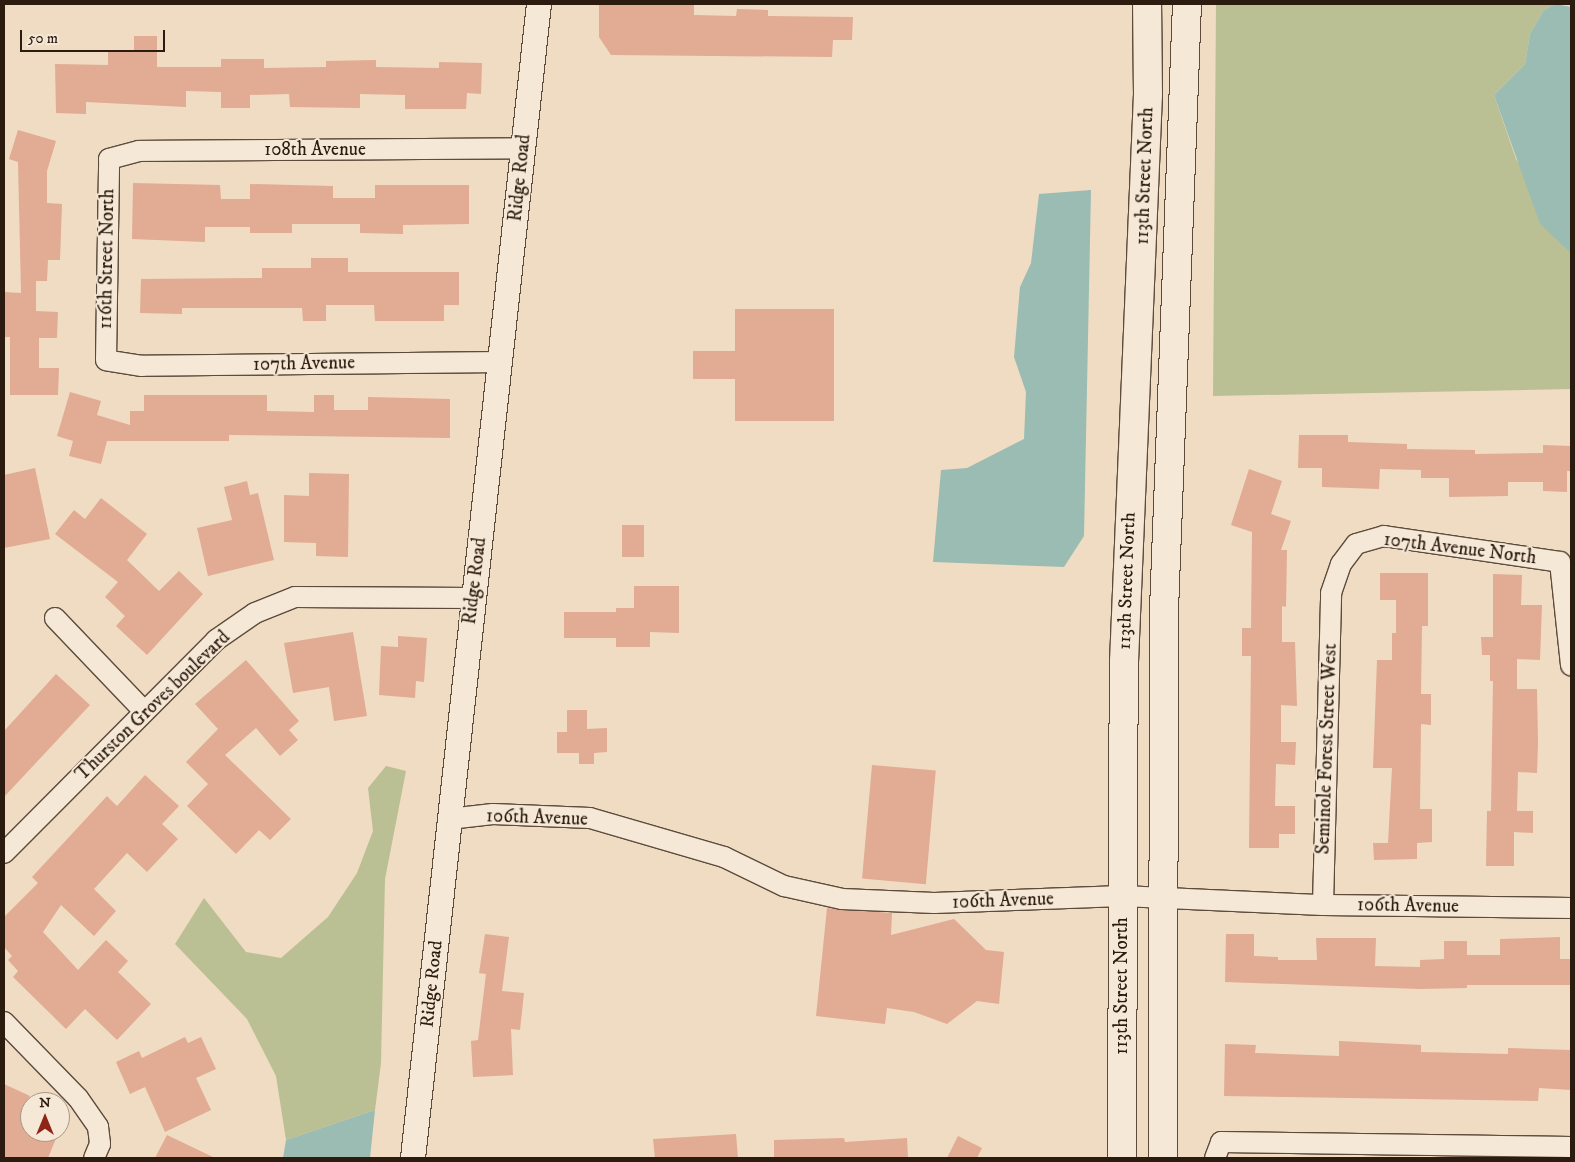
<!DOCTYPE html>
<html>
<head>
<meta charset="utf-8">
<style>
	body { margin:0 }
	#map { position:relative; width:1575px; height:1162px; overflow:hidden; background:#efdcc2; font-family:"IM FELL DW Pica",serif }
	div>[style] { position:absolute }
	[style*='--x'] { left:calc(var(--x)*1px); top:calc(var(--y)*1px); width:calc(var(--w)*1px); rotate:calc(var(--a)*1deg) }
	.green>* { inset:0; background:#bac093 }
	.water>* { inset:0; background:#9abcb3 }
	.building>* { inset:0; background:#e2ab93; transform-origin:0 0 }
	.roads { filter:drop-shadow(1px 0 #5d4b3c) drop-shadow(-1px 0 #5d4b3c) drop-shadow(0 1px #5d4b3c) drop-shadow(0 -1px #5d4b3c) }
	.minor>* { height:20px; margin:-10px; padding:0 10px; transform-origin:10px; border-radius:10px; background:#f5e8d7 }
	.tertiary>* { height:24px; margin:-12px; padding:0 12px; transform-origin:12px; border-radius:12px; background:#f5e8d7 }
	.secondary>* { height:28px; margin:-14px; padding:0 14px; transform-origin:14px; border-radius:14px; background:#f5e8d7 }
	span { translate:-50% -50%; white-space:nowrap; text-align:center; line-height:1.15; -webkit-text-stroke:4px #f5e8d7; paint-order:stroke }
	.street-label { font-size:19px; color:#2c1b0f }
	.frame { position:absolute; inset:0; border:5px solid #2c1b0f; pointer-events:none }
	.north { position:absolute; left:20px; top:1092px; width:50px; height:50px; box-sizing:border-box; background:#f5e8d7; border:1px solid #a59687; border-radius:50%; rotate:0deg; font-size:14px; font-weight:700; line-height:20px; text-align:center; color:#2c1b0f }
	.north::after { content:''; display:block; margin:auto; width:18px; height:22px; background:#8f2418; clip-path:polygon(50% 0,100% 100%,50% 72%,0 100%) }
	.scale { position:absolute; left:20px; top:30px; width:145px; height:22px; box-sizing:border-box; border:2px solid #2c1b0f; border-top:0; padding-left:6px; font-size:15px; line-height:18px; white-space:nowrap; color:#2c1b0f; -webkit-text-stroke:4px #f5e8d7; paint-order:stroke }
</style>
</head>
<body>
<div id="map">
	<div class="green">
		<i style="clip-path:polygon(1216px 4px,1555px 4px,1543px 11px,1530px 34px,1525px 64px,1494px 95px,1516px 159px,1571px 252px,1571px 389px,1213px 396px)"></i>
		<i style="clip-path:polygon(386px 766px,406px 771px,385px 879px,381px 1063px,375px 1110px,286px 1140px,276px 1076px,247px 1019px,175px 944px,204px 898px,246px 952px,281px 958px,328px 917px,357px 873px,373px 831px,368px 788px)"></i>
	</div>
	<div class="water">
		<i style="clip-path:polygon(1555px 4px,1571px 7px,1570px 252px,1540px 224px,1494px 95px,1525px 64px,1530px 34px,1543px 11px)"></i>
		<i style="clip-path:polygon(1091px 190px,1084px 536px,1064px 567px,933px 562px,941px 470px,967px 468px,1024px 439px,1026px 392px,1014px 357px,1020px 287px,1031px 263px,1039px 194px)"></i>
		<i style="clip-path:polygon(375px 1110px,370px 1158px,283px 1158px,286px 1140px)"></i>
	</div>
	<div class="building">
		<i style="clip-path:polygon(599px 4px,694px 5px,694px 15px,736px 16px,737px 9px,768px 10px,768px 16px,853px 17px,852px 40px,833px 40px,832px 57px,611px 55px,599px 37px)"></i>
		<i style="clip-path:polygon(134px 36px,157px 36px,157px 67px,221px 67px,221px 59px,264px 59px,264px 68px,326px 67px,326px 61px,376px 60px,376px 67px,439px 68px,439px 62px,482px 63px,481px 94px,467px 93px,466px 109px,405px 109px,405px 95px,360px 94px,360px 108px,290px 107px,289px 94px,250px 95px,250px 108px,221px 108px,221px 92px,186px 91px,186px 107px,86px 102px,86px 114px,56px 113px,55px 64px,108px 65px,108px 51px,134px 52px)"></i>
		<i style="clip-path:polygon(18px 130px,56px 141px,47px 171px,47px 203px,62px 204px,60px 260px,48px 260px,47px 281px,36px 281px,36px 311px,58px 312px,57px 338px,39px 338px,39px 368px,59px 368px,58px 395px,10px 395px,10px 337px,4px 337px,4px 292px,21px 293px,18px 162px,9px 159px)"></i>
		<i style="clip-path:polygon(133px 183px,220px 185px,221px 199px,250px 199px,250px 184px,333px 186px,333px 198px,375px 198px,375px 185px,469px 185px,469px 224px,403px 225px,403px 234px,360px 233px,360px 224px,292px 224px,292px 233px,250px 233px,250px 227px,205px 227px,205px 242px,132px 239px)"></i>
		<i style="clip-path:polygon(311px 258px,348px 258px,348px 272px,459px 272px,459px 305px,444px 305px,444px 321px,375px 321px,374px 305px,326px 305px,326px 321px,303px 321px,302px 308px,182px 308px,182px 314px,140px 313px,141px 279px,262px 278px,262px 268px,311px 268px)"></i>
		<i style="clip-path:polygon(735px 309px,834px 309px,834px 421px,735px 421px,735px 379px,693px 379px,693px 351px,735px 351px)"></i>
		<i style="clip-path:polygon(70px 392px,101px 401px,97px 415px,130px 425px,130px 411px,144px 411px,144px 395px,267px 395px,267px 411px,314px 412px,314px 395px,334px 395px,334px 410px,368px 410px,368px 397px,450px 399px,450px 438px,229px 435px,229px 441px,107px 441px,101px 464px,69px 456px,73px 441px,57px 436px)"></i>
		<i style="clip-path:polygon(1299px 435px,1348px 435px,1348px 442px,1407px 444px,1407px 449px,1475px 450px,1475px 454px,1543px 453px,1543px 445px,1571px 446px,1571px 471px,1567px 471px,1567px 492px,1543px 491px,1543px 482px,1508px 482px,1508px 496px,1449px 497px,1449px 478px,1421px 478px,1421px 470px,1380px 469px,1379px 489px,1322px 487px,1322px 468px,1298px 468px)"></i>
		<i style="clip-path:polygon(35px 468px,50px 539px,4px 548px,4px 475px)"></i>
		<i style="clip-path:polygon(1249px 469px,1282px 481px,1271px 514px,1291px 521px,1281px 550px,1287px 550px,1286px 607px,1282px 606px,1282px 642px,1295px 642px,1297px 706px,1281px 705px,1281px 742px,1296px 742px,1295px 765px,1276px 764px,1275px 806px,1295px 806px,1295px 834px,1279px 834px,1279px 848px,1249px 848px,1251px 656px,1242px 656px,1242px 628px,1251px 628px,1252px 532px,1231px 525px)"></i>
		<i style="clip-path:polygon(309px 473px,349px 474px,348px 557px,316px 556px,316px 543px,284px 542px,284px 495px,309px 496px)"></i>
		<i style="clip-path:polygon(247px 481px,250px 495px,258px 493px,274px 560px,208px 576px,197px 528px,232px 520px,224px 487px)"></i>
		<i style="clip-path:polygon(101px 498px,147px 534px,127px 560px,159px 591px,179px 571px,203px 594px,147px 655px,116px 626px,125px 616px,105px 597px,118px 582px,55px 534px,74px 510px,85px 519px)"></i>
		<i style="left:622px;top:525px;width:22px;height:32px"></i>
		<i style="clip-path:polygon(1380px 573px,1428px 573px,1428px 626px,1422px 626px,1421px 694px,1431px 694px,1431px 725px,1421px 724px,1420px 809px,1432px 809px,1432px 842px,1417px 843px,1417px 859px,1374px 860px,1373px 843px,1388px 843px,1392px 768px,1373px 768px,1377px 660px,1392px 660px,1392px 633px,1396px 633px,1396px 600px,1380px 600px)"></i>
		<i style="clip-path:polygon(1493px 574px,1522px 575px,1521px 605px,1542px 605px,1540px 660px,1517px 659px,1517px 689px,1537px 689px,1538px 743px,1537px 773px,1518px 772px,1517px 811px,1533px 811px,1533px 833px,1514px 832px,1514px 866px,1486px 866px,1487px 811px,1491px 811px,1493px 681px,1490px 681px,1490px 655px,1482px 655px,1481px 637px,1493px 637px)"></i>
		<i style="clip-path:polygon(634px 586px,679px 586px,679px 633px,650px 632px,650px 647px,616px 647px,616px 638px,564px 638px,564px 612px,616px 612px,616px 608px,634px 608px)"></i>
		<i style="clip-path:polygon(353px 632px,367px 716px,334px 721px,329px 687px,293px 693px,284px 643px)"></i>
		<i style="clip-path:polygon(398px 636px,427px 638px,424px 682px,416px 681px,415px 698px,379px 695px,381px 646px,398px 647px)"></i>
		<i style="clip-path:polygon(246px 660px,299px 721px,289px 730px,298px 740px,280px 756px,256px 728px,225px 755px,291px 819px,270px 840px,259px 830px,236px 854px,187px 806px,208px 784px,186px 762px,218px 729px,195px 704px)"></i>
		<i style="clip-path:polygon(56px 674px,90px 705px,4px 797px,4px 731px)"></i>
		<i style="clip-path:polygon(567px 710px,587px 710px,587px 729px,607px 728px,607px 752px,594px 753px,594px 764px,579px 764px,579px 753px,557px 753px,557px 732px,567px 732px)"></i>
		<i style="left:872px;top:765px;width:64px;height:114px;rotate:5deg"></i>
		<i style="clip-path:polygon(145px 775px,179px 806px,162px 824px,178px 839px,147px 872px,127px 853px,94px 889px,116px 911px,94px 936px,61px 905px,43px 932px,78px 970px,106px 940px,128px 961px,118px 972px,151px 1004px,117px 1040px,85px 1009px,66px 1029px,13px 977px,18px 971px,8px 960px,12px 956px,4px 947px,4px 917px,38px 883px,32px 877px,107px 796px,117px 806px)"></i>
		<i style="clip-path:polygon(827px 908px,892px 913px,891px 935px,954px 919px,986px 950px,1004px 952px,999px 1004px,977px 1001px,947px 1024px,914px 1012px,887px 1008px,885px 1024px,816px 1016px)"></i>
		<i style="clip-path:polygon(485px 934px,509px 937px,502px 991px,524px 993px,520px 1030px,511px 1029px,513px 1075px,473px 1077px,471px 1041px,478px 1040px,486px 974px,479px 973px)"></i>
		<i style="clip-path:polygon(1226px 934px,1254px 934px,1254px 956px,1278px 957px,1278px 960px,1317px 960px,1316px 938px,1376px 938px,1375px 966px,1420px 967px,1420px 960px,1444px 959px,1444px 941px,1467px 941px,1467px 955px,1500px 955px,1500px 939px,1560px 937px,1560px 959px,1571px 959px,1571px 985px,1467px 985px,1467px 988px,1420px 989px,1225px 982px)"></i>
		<i style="clip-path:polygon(185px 1037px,188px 1043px,201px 1037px,216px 1069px,196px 1078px,211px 1110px,165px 1132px,145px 1087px,130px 1094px,116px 1062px,139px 1051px,142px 1058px)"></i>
		<i style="clip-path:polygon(1339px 1041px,1421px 1045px,1421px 1052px,1508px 1054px,1508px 1048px,1571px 1050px,1571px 1090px,1539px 1088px,1538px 1101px,1224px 1096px,1225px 1044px,1256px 1045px,1255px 1053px,1339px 1056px)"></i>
		<i style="clip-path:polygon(4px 1084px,30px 1096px,25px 1107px,30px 1110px,30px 1132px,48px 1132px,57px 1136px,48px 1158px,4px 1158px)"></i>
		<i style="clip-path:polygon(736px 1134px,738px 1158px,655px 1158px,653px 1139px)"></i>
		<i style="clip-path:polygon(167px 1135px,215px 1158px,155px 1158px)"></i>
		<i style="clip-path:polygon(958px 1136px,982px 1148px,977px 1158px,947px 1158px)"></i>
		<i style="clip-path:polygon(844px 1138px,845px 1142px,907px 1138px,908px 1158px,774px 1158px,774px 1140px)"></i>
	</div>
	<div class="roads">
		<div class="minor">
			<i style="--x:502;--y:362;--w:360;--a:179.4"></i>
			<i style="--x:142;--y:366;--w:36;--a:-171"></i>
			<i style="--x:106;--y:360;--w:201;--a:-89.1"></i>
			<i style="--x:109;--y:159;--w:31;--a:-15"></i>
			<i style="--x:139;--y:151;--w:383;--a:-0.4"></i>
			<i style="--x:55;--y:618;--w:129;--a:46.3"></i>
			<i style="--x:449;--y:819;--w:44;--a:-6.5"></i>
			<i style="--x:493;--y:814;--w:97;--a:2.4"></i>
			<i style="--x:590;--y:818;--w:140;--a:16.2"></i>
			<i style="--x:724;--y:857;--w:67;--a:25.8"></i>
			<i style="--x:784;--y:886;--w:59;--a:12.6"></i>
			<i style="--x:842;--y:899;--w:92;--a:2.5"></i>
			<i style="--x:934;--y:903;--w:188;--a:-2.1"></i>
			<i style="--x:1122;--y:896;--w:201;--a:2.6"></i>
			<i style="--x:1323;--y:905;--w:248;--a:0.7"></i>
			<i style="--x:4;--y:853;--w:301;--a:-45.1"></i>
			<i style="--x:216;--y:640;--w:47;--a:-34.7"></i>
			<i style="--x:255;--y:613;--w:43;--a:-21.8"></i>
			<i style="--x:295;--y:597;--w:178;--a:0.3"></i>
			<i style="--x:1323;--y:905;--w:312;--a:-88.5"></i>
			<i style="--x:1331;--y:593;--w:31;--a:-71"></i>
			<i style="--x:1341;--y:564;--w:25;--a:-53"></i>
			<i style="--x:1356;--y:544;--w:29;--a:-16"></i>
			<i style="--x:1384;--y:536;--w:178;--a:8.4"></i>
			<i style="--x:1560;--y:562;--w:104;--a:83.9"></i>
			<i style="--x:4;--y:1022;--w:106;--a:45.8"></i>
			<i style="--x:78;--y:1098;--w:35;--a:55"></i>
			<i style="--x:98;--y:1127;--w:17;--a:83"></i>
			<i style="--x:100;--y:1144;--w:15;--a:113"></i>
			<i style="--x:1215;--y:1158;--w:17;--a:-69"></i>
			<i style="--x:1221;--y:1142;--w:350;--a:0.8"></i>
		</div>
		<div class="tertiary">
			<i style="--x:413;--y:1158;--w:1161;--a:-83.77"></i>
		</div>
		<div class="secondary">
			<i style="--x:1122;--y:1158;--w:496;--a:-89.8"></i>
			<i style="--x:1124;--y:662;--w:568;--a:-87.58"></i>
			<i style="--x:1148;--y:95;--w:91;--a:-90.6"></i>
			<i style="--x:1163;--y:1158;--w:548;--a:-89.9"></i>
			<i style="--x:1164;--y:610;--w:606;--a:-87.83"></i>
		</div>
	</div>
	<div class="street-label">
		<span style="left:315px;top:150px">108th Avenue</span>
		<span style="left:1145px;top:176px;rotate:-88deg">113th Street North</span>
		<span style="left:520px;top:178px;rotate:-84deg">Ridge Road</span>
		<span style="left:107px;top:259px;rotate:-89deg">116th Street North</span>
		<span style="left:304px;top:364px;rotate:-1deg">107th Avenue</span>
		<span style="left:1460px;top:549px;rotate:7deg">107th Avenue North</span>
		<span style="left:475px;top:581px;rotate:-83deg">Ridge Road</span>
		<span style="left:1127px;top:581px;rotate:-88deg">113th Street North</span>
		<span style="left:153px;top:706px;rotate:-44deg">Thurston Groves boulevard</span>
		<span style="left:1327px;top:749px;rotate:-88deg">Seminole Forest Street West</span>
		<span style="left:537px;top:818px;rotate:2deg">106th Avenue</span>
		<span style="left:1003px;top:901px;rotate:-2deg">106th Avenue</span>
		<span style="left:1408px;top:906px;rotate:1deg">106th Avenue</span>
		<span style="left:432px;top:984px;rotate:-84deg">Ridge Road</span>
		<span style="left:1122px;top:986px;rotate:-90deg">113th Street North</span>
	</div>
	<div class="frame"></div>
	<div class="north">N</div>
	<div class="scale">50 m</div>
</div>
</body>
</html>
